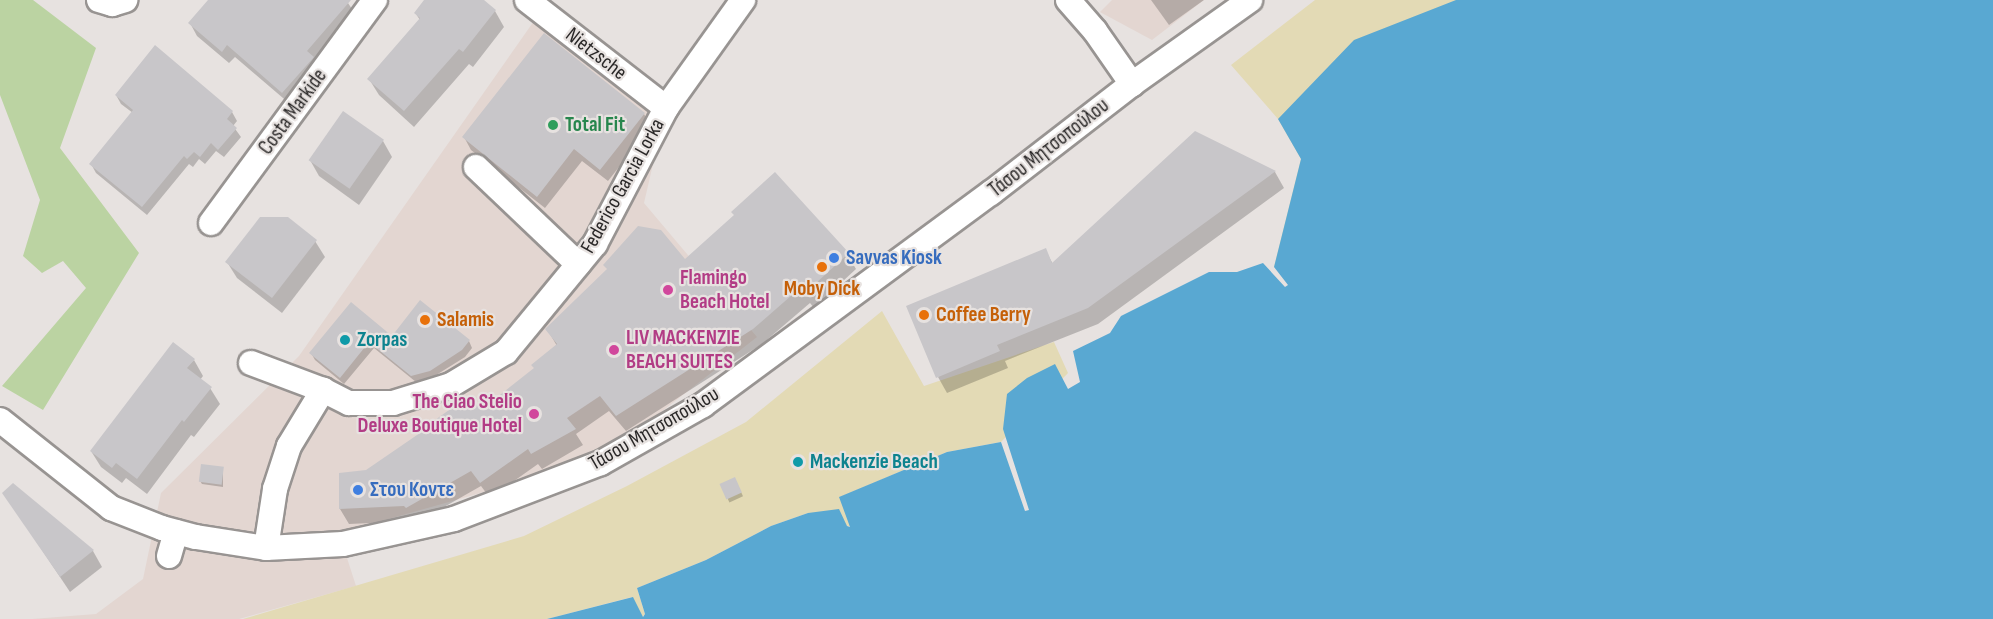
<!DOCTYPE html>
<html>
<head>
<meta charset="utf-8">
<style>
	body { margin:0 }
	#map { position:relative; width:1993px; height:619px; overflow:hidden; background:#e7e2e0; font-family:"Sofia Sans Condensed",sans-serif }
	div>[style] { position:absolute }
	[style*='--x'] { left:calc(var(--x)*1px); top:calc(var(--y)*1px); width:calc(var(--w)*1px); rotate:calc(var(--a)*1deg) }
	.built>* { inset:0; background:#e3d6d1 }
	.green>* { inset:0; background:#bbd3a2 }
	.sand>* { inset:0; background:#e3dab5 }
	.water>* { inset:0; background:#59a8d2 }
	.shadow>* { inset:0; background:#0003; transform-origin:0 0 }
	.building>* { inset:0; background:#c8c6c9; transform-origin:0 0 }
	.roads { filter:drop-shadow(2px 0 #989492) drop-shadow(-2px 0 #989492) drop-shadow(0 2px #989492) drop-shadow(0 -2px #989492) }
	.minor>* { height:24px; margin:-12px; padding:0 12px; transform-origin:12px; border-radius:12px; background:#fff }
	.dots>* { width:16px; height:16px; translate:-50% -50%; box-sizing:border-box; border:3px solid #e7e2e0; border-radius:50% }
	span { translate:-50% -50%; white-space:nowrap; text-align:center; line-height:1.15; -webkit-text-stroke:4.5px #e7e2e0; paint-order:stroke }
	.street-label { font-size:21px; color:#2a2828 }
	.leisure-label { font-size:21px; color:#27864d; font-weight:700 }
	.left { translate:0 -50%; text-align:left }
	.shop-label { font-size:21px; color:#366cbe; font-weight:700 }
	.hotel-label { font-size:21px; color:#b23c85; font-weight:700 }
	.right { translate:-100% -50%; text-align:right }
	.food-label { font-size:21px; color:#c56008; font-weight:700 }
	.culture-label { font-size:21px; color:#0d838f; font-weight:700 }
</style>
</head>
<body>
<div id="map">
	<div class="built">
		<i style="clip-path:polygon(1112px 0,1204px 0,1152px 40px,1100px 12px)"></i>
		<i style="clip-path:polygon(541px 11px,666px 108px,644px 203px,757px 337px,601px 459px,339px 533px,356px 586px,239px 619px,32px 619px,96px 614px,143px 579px,161px 493px,299px 356px)"></i>
	</div>
	<div class="green">
		<i style="clip-path:polygon(0 0,33px 0,96px 48px,60px 148px,139px 253px,43px 410px,2px 386px,86px 288px,63px 261px,42px 273px,23px 256px,40px 200px,0 95px)"></i>
	</div>
	<div class="sand">
		<i style="clip-path:polygon(1315px 0,1659px 0,1274px 267px,1301px 159px,1278px 119px,1231px 65px)"></i>
		<i style="clip-path:polygon(882px 311px,924px 386px,1054px 342px,1068px 373px,1001px 442px,947px 452px,840px 497px,851px 527px,808px 513px,771px 526px,706px 560px,637px 588px,645px 614px,642px 617px,632px 597px,547px 619px,243px 619px,524px 536px,627px 486px,746px 422px)"></i>
	</div>
	<div class="water">
		<i style="clip-path:polygon(1456px 0,1993px 0,1993px 619px,547px 619px,633px 597px,643px 617px,645px 614px,637px 588px,706px 560px,771px 526px,808px 513px,839px 509px,847px 526px,850px 527px,839px 497px,947px 452px,1001px 442px,1025px 511px,1029px 510px,1003px 429px,1007px 394px,1027px 378px,1055px 364px,1068px 389px,1080px 382px,1073px 351px,1110px 333px,1121px 316px,1209px 272px,1237px 272px,1263px 263px,1285px 287px,1288px 285px,1274px 267px,1301px 159px,1278px 119px,1354px 40px)"></i>
	</div>
	<div class="shadow">
		<i style="clip-path:polygon(210px 0,346px 0,356px 15px,290px 104px,235px 57px,229px 63px,197px 36px,190px 23px)"></i>
		<i style="clip-path:polygon(426px 0,481px 0,495px 11px,504px 27px,473px 67px,469px 64px,414px 127px,379px 95px,369px 79px,420px 20px,416px 14px)"></i>
		<i style="clip-path:polygon(1151px 0,1204px 0,1169px 25px)"></i>
		<i style="clip-path:polygon(116px 95px,232px 112px,237px 121px,233px 126px,241px 137px,224px 157px,216px 151px,205px 164px,199px 159px,193px 167px,189px 164px,147px 215px,96px 173px,91px 164px,133px 113px,121px 104px)"></i>
		<i style="clip-path:polygon(644px 114px,651px 126px,608px 181px,582px 161px,545px 208px,471px 150px,464px 137px)"></i>
		<i style="clip-path:polygon(1195px 133px,1275px 172px,1284px 188px,1098px 324px,1005px 361px,1008px 368px,947px 393px,938px 377px,1045px 250px,1053px 264px)"></i>
		<i style="clip-path:polygon(383px 141px,392px 157px,359px 205px,319px 176px,310px 160px)"></i>
		<i style="clip-path:polygon(315px 241px,325px 257px,282px 313px,237px 278px,227px 262px)"></i>
		<i style="clip-path:polygon(847px 254px,856px 269px,814px 308px,810px 303px,762px 344px,626px 431px,609px 411px,576px 434px,583px 445px,542px 469px,538px 464px,490px 498px,481px 486px,416px 523px,415px 521px,349px 524px,340px 509px,366px 472px,480px 412px,535px 369px,557px 346px,547px 329px,684px 261px)"></i>
		<i style="clip-path:polygon(351px 304px,392px 338px,469px 341px,472px 348px,465px 357px,433px 377px,416px 382px,374px 348px,344px 384px,315px 360px,311px 353px)"></i>
		<i style="clip-path:polygon(194px 360px,203px 376px,200px 380px,210px 388px,220px 404px,194px 437px,191px 435px,147px 494px,126px 478px,122px 483px,101px 467px,91px 451px)"></i>
		<i style="clip-path:polygon(223px 469px,223px 487px,202px 484px,200px 481px)"></i>
		<i style="left:735px;top:479px;width:19px;height:15px;rotate:65deg"></i>
		<i style="clip-path:polygon(4px 493px,93px 551px,102px 567px,70px 592px)"></i>
	</div>
	<div class="building">
		<i style="clip-path:polygon(208px 0,351px 0,307px 51px,314px 57px,282px 93px,227px 45px,222px 52px,188px 23px)"></i>
		<i style="clip-path:polygon(424px 0,484px 0,496px 10px,463px 52px,459px 49px,404px 111px,367px 79px,420px 18px,414px 13px)"></i>
		<i style="clip-path:polygon(544px 33px,645px 113px,600px 170px,574px 149px,537px 197px,462px 137px)"></i>
		<i style="clip-path:polygon(155px 45px,233px 111px,227px 119px,237px 128px,218px 150px,211px 143px,200px 157px,194px 152px,187px 159px,184px 156px,142px 207px,89px 164px,133px 110px,115px 95px)"></i>
		<i style="left:343px;top:111px;width:50px;height:60px;rotate:35deg"></i>
		<i style="clip-path:polygon(1195px 131px,1276px 171px,1088px 308px,997px 345px,1000px 351px,936px 378px,906px 306px,1046px 248px,1052px 263px)"></i>
		<i style="clip-path:polygon(775px 172px,849px 253px,805px 293px,800px 288px,753px 329px,616px 416px,600px 396px,567px 418px,576px 429px,531px 454px,528px 449px,480px 483px,471px 471px,406px 508px,404px 506px,339px 509px,339px 473px,366px 470px,436px 422px,435px 420px,470px 395px,481px 410px,534px 368px,531px 365px,557px 344px,545px 329px,607px 269px,603px 265px,638px 226px,661px 230px,685px 259px,734px 215px,731px 212px)"></i>
		<i style="clip-path:polygon(260px 217px,288px 217px,317px 240px,272px 298px,225px 262px)"></i>
		<i style="clip-path:polygon(420px 300px,470px 340px,462px 350px,430px 371px,411px 376px,369px 342px,340px 378px,309px 353px,351px 302px,392px 336px)"></i>
		<i style="clip-path:polygon(173px 342px,195px 359px,187px 368px,212px 387px,184px 422px,182px 420px,137px 479px,116px 463px,112px 468px,90px 451px)"></i>
		<i style="left:201px;top:464px;width:23px;height:18px;rotate:7deg"></i>
		<i style="left:735px;top:477px;width:17px;height:17px;rotate:66deg"></i>
		<i style="clip-path:polygon(13px 483px,94px 550px,60px 577px,2px 493px)"></i>
	</div>
	<div class="roads">
		<div class="minor">
			<i style="--x:99;--y:0;--w:14;--a:17"></i>
			<i style="--x:112;--y:4;--w:14;--a:-17"></i>
			<i style="--x:527;--y:0;--w:176;--a:37.8"></i>
			<i style="--x:1068;--y:0;--w:41;--a:48.9"></i>
			<i style="--x:1095;--y:31;--w:65;--a:55.1"></i>
			<i style="--x:476;--y:167;--w:141;--a:43.6"></i>
			<i style="--x:211;--y:223;--w:277;--a:-53.7"></i>
			<i style="--x:251;--y:363;--w:77;--a:20.6"></i>
			<i style="--x:0;--y:420;--w:142;--a:38.4"></i>
			<i style="--x:111;--y:508;--w:55;--a:21.4"></i>
			<i style="--x:162;--y:528;--w:35;--a:15"></i>
			<i style="--x:196;--y:537;--w:71;--a:8.9"></i>
			<i style="--x:266;--y:548;--w:77;--a:-3"></i>
			<i style="--x:343;--y:544;--w:114;--a:-12.7"></i>
			<i style="--x:454;--y:519;--w:157;--a:-20.9"></i>
			<i style="--x:601;--y:463;--w:117;--a:-29.6"></i>
			<i style="--x:703;--y:405;--w:358;--a:-36.4"></i>
			<i style="--x:991;--y:193;--w:178;--a:-37.7"></i>
			<i style="--x:1132;--y:84;--w:145;--a:-35.4"></i>
			<i style="--x:266;--y:548;--w:60;--a:-81.3"></i>
			<i style="--x:275;--y:489;--w:45;--a:-72"></i>
			<i style="--x:289;--y:446;--w:66;--a:-58.7"></i>
			<i style="--x:323;--y:390;--w:29;--a:27"></i>
			<i style="--x:349;--y:403;--w:44;--a:0"></i>
			<i style="--x:393;--y:403;--w:61;--a:-17.2"></i>
			<i style="--x:451;--y:385;--w:64;--a:-31"></i>
			<i style="--x:506;--y:352;--w:140;--a:-50.5"></i>
			<i style="--x:595;--y:244;--w:153;--a:-62.4"></i>
			<i style="--x:666;--y:108;--w:133;--a:-54.5"></i>
			<i style="--x:169;--y:556;--w:25;--a:-74"></i>
		</div>
	</div>
	<div class="dots">
		<i style="left:553px;top:125px;background:#2e9e5b"></i>
		<i style="left:834px;top:258px;background:#3f7fe0"></i>
		<i style="left:822px;top:267px;background:#e8710a"></i>
		<i style="left:668px;top:290px;background:#d1479c"></i>
		<i style="left:924px;top:315px;background:#e8710a"></i>
		<i style="left:425px;top:320px;background:#e8710a"></i>
		<i style="left:345px;top:340px;background:#0f9aa8"></i>
		<i style="left:614px;top:350px;background:#d1479c"></i>
		<i style="left:534px;top:414px;background:#d1479c"></i>
		<i style="left:798px;top:462px;background:#0f9aa8"></i>
		<i style="left:358px;top:490px;background:#3f7fe0"></i>
	</div>
	<div class="street-label">
		<span style="left:596px;top:54px;rotate:38deg">Nietzsche</span>
		<span style="left:293px;top:112px;rotate:-54deg">Costa Markide</span>
		<span style="left:1049px;top:148px;rotate:-38deg">Τάσου Μητσοπούλου</span>
		<span style="left:623px;top:186px;rotate:-61deg">Federico Garcia Lorka</span>
		<span style="left:654px;top:429px;rotate:-30deg">Τάσου Μητσοπούλου</span>
	</div>
	<div class="leisure-label">
		<span class="left" style="left:565px;top:125px">Total Fit</span>
	</div>
	<div class="shop-label">
		<span class="left" style="left:846px;top:258px">Savvas Kiosk</span>
		<span class="left" style="left:370px;top:490px">Στου Κοντε</span>
	</div>
	<div class="hotel-label">
		<span class="left" style="left:680px;top:290px">Flamingo<br>Beach Hotel</span>
		<span class="left" style="left:626px;top:350px">LIV MACKENZIE<br>BEACH SUITES</span>
		<span class="right" style="left:522px;top:414px">The Ciao Stelio<br>Deluxe Boutique Hotel</span>
	</div>
	<div class="food-label">
		<span style="left:822px;top:289px">Moby Dick</span>
		<span class="left" style="left:936px;top:315px">Coffee Berry</span>
		<span class="left" style="left:437px;top:320px">Salamis</span>
	</div>
	<div class="culture-label">
		<span class="left" style="left:357px;top:340px">Zorpas</span>
		<span class="left" style="left:810px;top:462px">Mackenzie Beach</span>
	</div>
</div>
</body>
</html>
